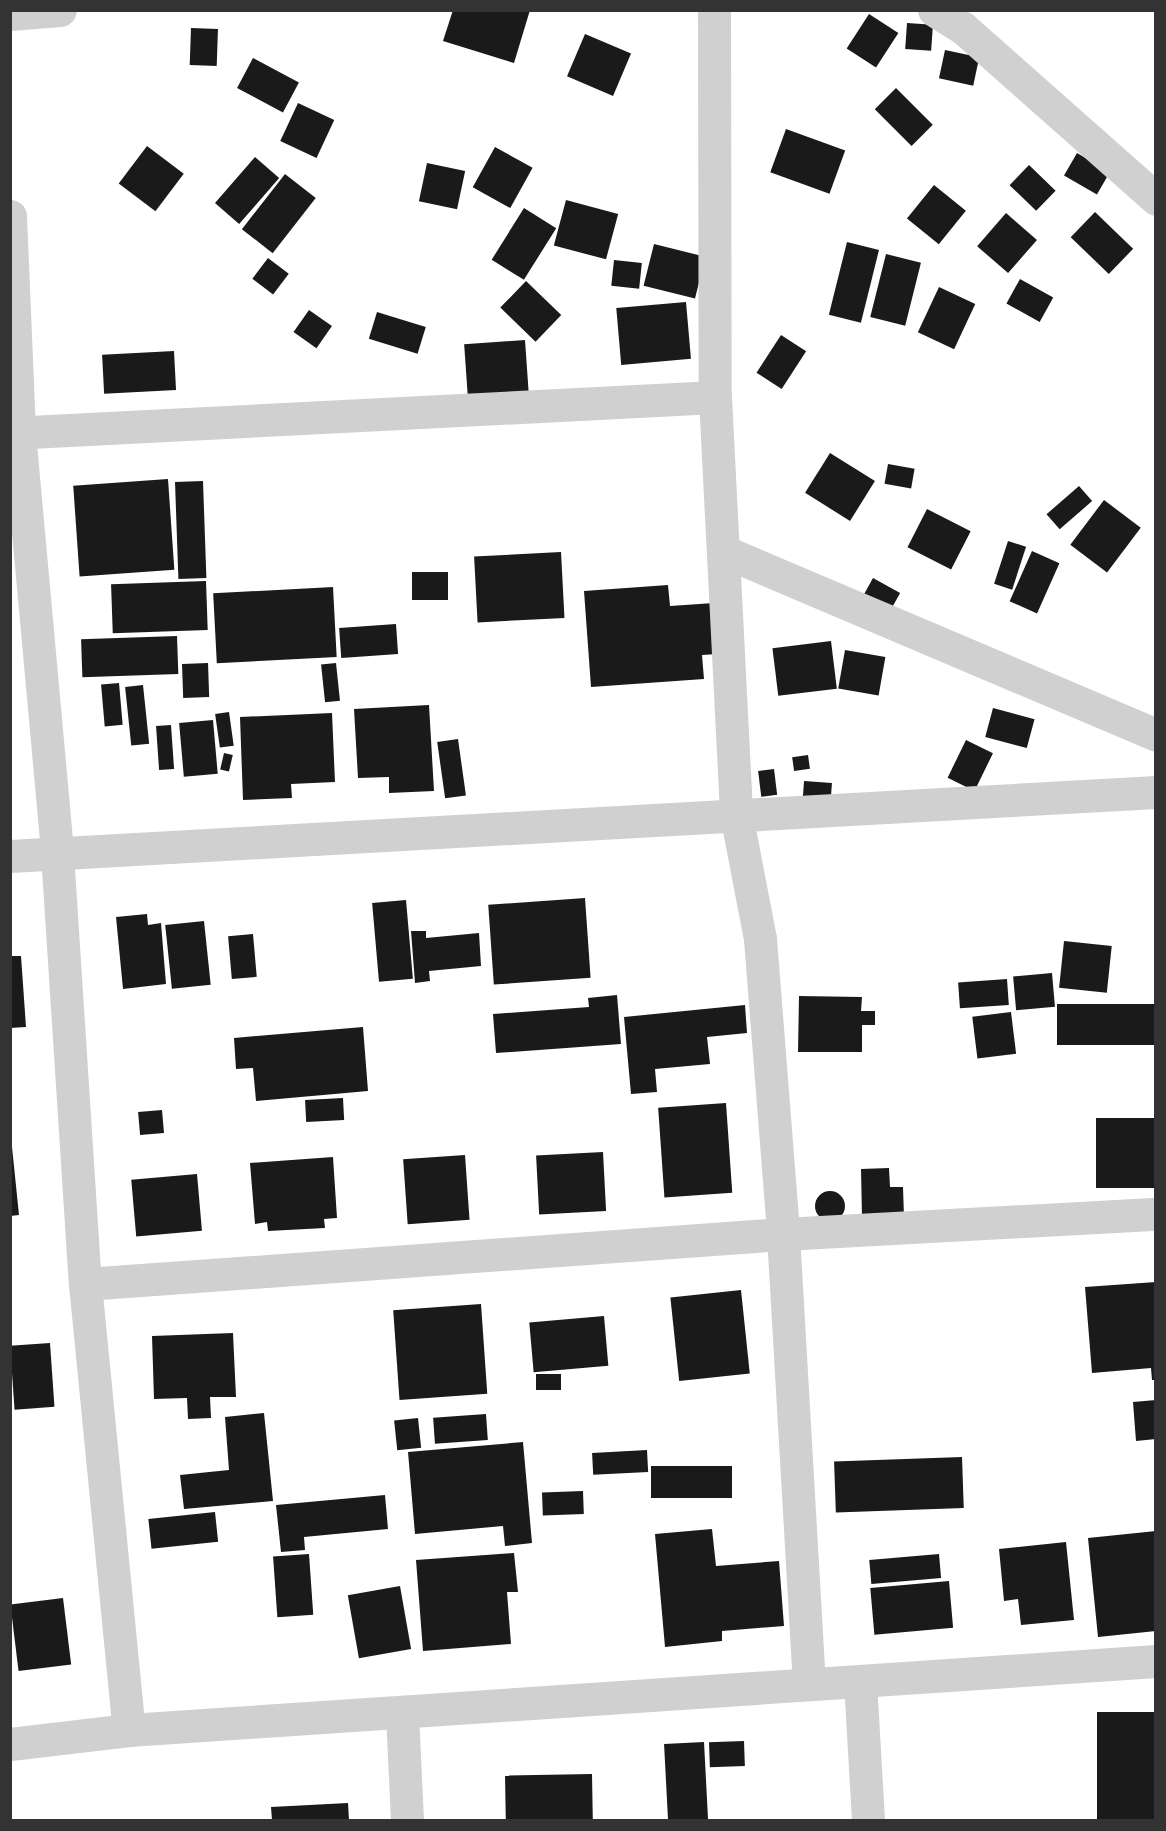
<!DOCTYPE html>
<html>
<head>
<meta charset="utf-8">
<style>
	body { margin:0 }
	#map { position:relative; width:1166px; height:1831px; overflow:hidden; background:#fff; font-family:Lato,sans-serif }
	div>[style] { position:absolute }
	[style*='--x'] { left:calc(var(--x)*1px); top:calc(var(--y)*1px); width:calc(var(--w)*1px); rotate:calc(var(--a)*1deg) }
	.building>* { inset:0; background:#1a1a1a; transform-origin:0 0 }
	.round { border-radius:50% }
	.minor>* { height:33px; margin:-16.5px; padding:0 16.5px; transform-origin:16.5px; border-radius:16.5px; background:#d0d0d0 }
	span { translate:-50% -50%; white-space:nowrap; text-align:center; line-height:1.15; -webkit-text-stroke:6px #fff; paint-order:stroke }
	.frame { position:absolute; inset:0; border:12px solid #333; pointer-events:none }
</style>
</head>
<body>
<div id="map">
	<div class="building">
		<i style="clip-path:polygon(453px 10px,530px 10px,514px 63px,443px 41px)"></i>
		<i style="left:869px;top:14px;width:35px;height:41px;rotate:33deg"></i>
		<i style="left:907px;top:23px;width:26px;height:26px;rotate:4deg"></i>
		<i style="left:191px;top:28px;width:27px;height:37px;rotate:2deg"></i>
		<i style="left:585px;top:34px;width:50px;height:46px;rotate:23deg"></i>
		<i style="left:945px;top:50px;width:35px;height:29px;rotate:12deg"></i>
		<i style="left:253px;top:58px;width:52px;height:34px;rotate:28deg"></i>
		<i style="left:896px;top:88px;width:52px;height:30px;rotate:45deg"></i>
		<i style="left:298px;top:103px;width:40px;height:42px;rotate:25deg"></i>
		<i style="left:786px;top:129px;width:63px;height:46px;rotate:20deg"></i>
		<i style="left:147px;top:146px;width:46px;height:47px;rotate:37deg"></i>
		<i style="left:495px;top:147px;width:43px;height:46px;rotate:29deg"></i>
		<i style="left:1077px;top:153px;width:38px;height:26px;rotate:30deg"></i>
		<i style="left:255px;top:157px;width:32px;height:61px;rotate:41deg"></i>
		<i style="left:427px;top:163px;width:39px;height:39px;rotate:12deg"></i>
		<i style="left:1029px;top:165px;width:37px;height:28px;rotate:44deg"></i>
		<i style="left:285px;top:174px;width:39px;height:70px;rotate:38deg"></i>
		<i style="left:934px;top:185px;width:41px;height:43px;rotate:39deg"></i>
		<i style="left:566px;top:200px;width:54px;height:47px;rotate:15deg"></i>
		<i style="left:524px;top:208px;width:38px;height:61px;rotate:32deg"></i>
		<i style="left:1095px;top:212px;width:53px;height:35px;rotate:44deg"></i>
		<i style="left:1006px;top:213px;width:41px;height:44px;rotate:41deg"></i>
		<i style="left:847px;top:242px;width:33px;height:75px;rotate:14deg"></i>
		<i style="left:654px;top:244px;width:53px;height:43px;rotate:14deg"></i>
		<i style="left:886px;top:254px;width:36px;height:65px;rotate:14deg"></i>
		<i style="left:268px;top:258px;width:26px;height:26px;rotate:37deg"></i>
		<i style="left:614px;top:260px;width:28px;height:26px;rotate:6deg"></i>
		<i style="left:1020px;top:279px;width:38px;height:28px;rotate:29deg"></i>
		<i style="left:526px;top:281px;width:49px;height:37px;rotate:44deg"></i>
		<i style="left:939px;top:287px;width:40px;height:50px;rotate:25deg"></i>
		<i style="left:686px;top:302px;width:57px;height:70px;rotate:85deg"></i>
		<i style="left:309px;top:310px;width:28px;height:27px;rotate:35deg"></i>
		<i style="left:377px;top:312px;width:51px;height:28px;rotate:17deg"></i>
		<i style="left:781px;top:335px;width:30px;height:45px;rotate:33deg"></i>
		<i style="left:525px;top:340px;width:58px;height:61px;rotate:86deg"></i>
		<i style="left:174px;top:351px;width:39px;height:72px;rotate:87deg"></i>
		<i style="left:830px;top:453px;width:53px;height:47px;rotate:32deg"></i>
		<i style="left:888px;top:464px;width:27px;height:20px;rotate:10deg"></i>
		<i style="left:168px;top:479px;width:91px;height:95px;rotate:86deg"></i>
		<i style="left:203px;top:481px;width:97px;height:28px;rotate:88deg"></i>
		<i style="left:1079px;top:486px;width:20px;height:43px;rotate:49deg"></i>
		<i style="left:1104px;top:500px;width:46px;height:56px;rotate:37deg"></i>
		<i style="left:927px;top:509px;width:49px;height:43px;rotate:27deg"></i>
		<i style="left:1008px;top:541px;width:19px;height:45px;rotate:18deg"></i>
		<i style="left:1032px;top:551px;width:30px;height:55px;rotate:24deg"></i>
		<i style="left:561px;top:552px;width:66px;height:87px;rotate:87deg"></i>
		<i style="left:412px;top:572px;width:36px;height:28px"></i>
		<i style="left:873px;top:578px;width:31px;height:26px;rotate:29deg"></i>
		<i style="left:206px;top:581px;width:49px;height:95px;rotate:88deg"></i>
		<i style="clip-path:polygon(668px 585px,670px 606px,714px 603px,718px 654px,702px 655px,704px 679px,591px 687px,584px 591px)"></i>
		<i style="left:333px;top:587px;width:70px;height:120px;rotate:87deg"></i>
		<i style="left:396px;top:624px;width:30px;height:57px;rotate:86deg"></i>
		<i style="left:177px;top:636px;width:38px;height:96px;rotate:88deg"></i>
		<i style="left:831px;top:641px;width:48px;height:59px;rotate:83deg"></i>
		<i style="left:845px;top:650px;width:41px;height:39px;rotate:10deg"></i>
		<i style="left:208px;top:663px;width:34px;height:26px;rotate:88deg"></i>
		<i style="left:336px;top:663px;width:38px;height:15px;rotate:84deg"></i>
		<i style="left:119px;top:683px;width:42px;height:18px;rotate:85deg"></i>
		<i style="left:143px;top:685px;width:59px;height:18px;rotate:84deg"></i>
		<i style="clip-path:polygon(429px 705px,434px 791px,389px 793px,389px 777px,358px 778px,354px 709px)"></i>
		<i style="left:993px;top:708px;width:43px;height:30px;rotate:15deg"></i>
		<i style="left:229px;top:712px;width:34px;height:14px;rotate:82deg"></i>
		<i style="clip-path:polygon(332px 713px,335px 782px,291px 784px,292px 798px,243px 800px,240px 717px)"></i>
		<i style="left:213px;top:720px;width:54px;height:34px;rotate:85deg"></i>
		<i style="left:171px;top:725px;width:44px;height:15px;rotate:86deg"></i>
		<i style="left:458px;top:739px;width:57px;height:21px;rotate:82deg"></i>
		<i style="left:966px;top:740px;width:30px;height:42px;rotate:26deg"></i>
		<i style="left:224px;top:753px;width:9px;height:17px;rotate:13deg"></i>
		<i style="left:808px;top:755px;width:14px;height:16px;rotate:82deg"></i>
		<i style="left:774px;top:769px;width:26px;height:16px;rotate:83deg"></i>
		<i style="left:804px;top:781px;width:28px;height:15px;rotate:4deg"></i>
		<i style="left:585px;top:898px;width:80px;height:97px;rotate:86deg"></i>
		<i style="left:406px;top:900px;width:79px;height:34px;rotate:85deg"></i>
		<i style="clip-path:polygon(147px 914px,148px 925px,161px 923px,166px 984px,123px 989px,116px 917px)"></i>
		<i style="left:204px;top:921px;width:64px;height:39px;rotate:84deg"></i>
		<i style="clip-path:polygon(411px 931px,426px 931px,426px 938px,479px 933px,481px 966px,429px 971px,430px 981px,415px 983px)"></i>
		<i style="left:253px;top:934px;width:43px;height:25px;rotate:85deg"></i>
		<i style="left:1064px;top:941px;width:48px;height:47px;rotate:6deg"></i>
		<i style="clip-path:polygon(10px 956px,21px 956px,26px 1027px,10px 1028px)"></i>
		<i style="left:1052px;top:973px;width:34px;height:39px;rotate:85deg"></i>
		<i style="left:1007px;top:979px;width:26px;height:49px;rotate:86deg"></i>
		<i style="clip-path:polygon(617px 995px,621px 1044px,496px 1053px,493px 1014px,589px 1007px,588px 998px)"></i>
		<i style="clip-path:polygon(799px 996px,862px 997px,861px 1011px,875px 1011px,875px 1025px,862px 1025px,862px 1052px,798px 1052px)"></i>
		<i style="left:1156px;top:1004px;width:41px;height:99px;rotate:90deg"></i>
		<i style="clip-path:polygon(745px 1005px,747px 1033px,707px 1037px,710px 1064px,655px 1069px,657px 1092px,631px 1094px,624px 1017px)"></i>
		<i style="left:1011px;top:1012px;width:42px;height:39px;rotate:83deg"></i>
		<i style="clip-path:polygon(363px 1027px,368px 1091px,256px 1101px,253px 1068px,236px 1069px,234px 1038px)"></i>
		<i style="left:343px;top:1098px;width:22px;height:38px;rotate:87deg"></i>
		<i style="left:726px;top:1103px;width:90px;height:68px;rotate:86deg"></i>
		<i style="left:162px;top:1110px;width:23px;height:24px;rotate:85deg"></i>
		<i style="left:1156px;top:1118px;width:70px;height:60px;rotate:90deg"></i>
		<i style="clip-path:polygon(12px 1147px,19px 1215px,10px 1216px,10px 1148px)"></i>
		<i style="left:603px;top:1152px;width:59px;height:67px;rotate:87deg"></i>
		<i style="left:465px;top:1155px;width:65px;height:62px;rotate:86deg"></i>
		<i style="clip-path:polygon(333px 1157px,337px 1218px,324px 1219px,325px 1228px,268px 1231px,267px 1222px,255px 1224px,250px 1163px)"></i>
		<i style="clip-path:polygon(889px 1168px,890px 1187px,903px 1187px,904px 1217px,862px 1218px,861px 1169px)"></i>
		<i style="left:197px;top:1174px;width:57px;height:66px;rotate:85deg"></i>
		<i class="round" style="left:815px;top:1191px;width:30px;height:30px"></i>
		<i style="clip-path:polygon(1156px 1282px,1156px 1380px,1152px 1380px,1151px 1368px,1092px 1373px,1085px 1287px)"></i>
		<i style="left:741px;top:1290px;width:84px;height:71px;rotate:84deg"></i>
		<i style="left:481px;top:1304px;width:90px;height:88px;rotate:86deg"></i>
		<i style="left:604px;top:1316px;width:50px;height:75px;rotate:85deg"></i>
		<i style="clip-path:polygon(233px 1333px,236px 1397px,210px 1397px,211px 1418px,188px 1419px,187px 1398px,154px 1399px,152px 1336px)"></i>
		<i style="left:50px;top:1343px;width:64px;height:40px;rotate:86deg"></i>
		<i style="left:536px;top:1374px;width:25px;height:16px"></i>
		<i style="clip-path:polygon(1156px 1400px,1156px 1439px,1136px 1441px,1133px 1402px)"></i>
		<i style="clip-path:polygon(264px 1413px,273px 1501px,184px 1509px,180px 1475px,229px 1470px,225px 1417px)"></i>
		<i style="left:486px;top:1414px;width:26px;height:53px;rotate:86deg"></i>
		<i style="left:418px;top:1418px;width:30px;height:24px;rotate:84deg"></i>
		<i style="clip-path:polygon(523px 1442px,532px 1543px,505px 1546px,503px 1526px,415px 1534px,408px 1452px)"></i>
		<i style="left:647px;top:1450px;width:22px;height:55px;rotate:87deg"></i>
		<i style="left:962px;top:1457px;width:51px;height:128px;rotate:88deg"></i>
		<i style="left:651px;top:1466px;width:81px;height:32px"></i>
		<i style="left:583px;top:1491px;width:23px;height:41px;rotate:88deg"></i>
		<i style="clip-path:polygon(385px 1495px,388px 1529px,304px 1537px,305px 1550px,281px 1552px,276px 1505px)"></i>
		<i style="left:215px;top:1512px;width:30px;height:67px;rotate:84deg"></i>
		<i style="clip-path:polygon(712px 1529px,716px 1566px,779px 1561px,784px 1626px,722px 1631px,722px 1641px,665px 1647px,655px 1534px)"></i>
		<i style="clip-path:polygon(1156px 1531px,1156px 1631px,1098px 1637px,1088px 1538px)"></i>
		<i style="clip-path:polygon(1066px 1542px,1074px 1620px,1021px 1625px,1018px 1599px,1004px 1601px,999px 1549px)"></i>
		<i style="clip-path:polygon(514px 1553px,518px 1592px,507px 1592px,511px 1644px,423px 1651px,416px 1560px)"></i>
		<i style="left:309px;top:1554px;width:61px;height:36px;rotate:86deg"></i>
		<i style="left:939px;top:1554px;width:24px;height:70px;rotate:85deg"></i>
		<i style="left:949px;top:1581px;width:47px;height:79px;rotate:85deg"></i>
		<i style="left:400px;top:1586px;width:64px;height:53px;rotate:80deg"></i>
		<i style="left:63px;top:1598px;width:67px;height:53px;rotate:83deg"></i>
		<i style="left:1156px;top:1712px;width:108px;height:59px;rotate:90deg"></i>
		<i style="left:744px;top:1741px;width:25px;height:35px;rotate:88deg"></i>
		<i style="left:704px;top:1742px;width:78px;height:40px;rotate:87deg"></i>
		<i style="left:592px;top:1774px;width:46px;height:87px;rotate:89deg"></i>
		<i style="clip-path:polygon(348px 1803px,349px 1820px,272px 1820px,271px 1807px)"></i>
	</div>
	<div class="minor">
		<i style="--x:714;--y:10;--w:387;--a:89.9"></i>
		<i style="--x:715;--y:397;--w:418;--a:87.1"></i>
		<i style="--x:736;--y:814;--w:127;--a:79.1"></i>
		<i style="--x:760;--y:939;--w:296;--a:85.5"></i>
		<i style="--x:783;--y:1234;--w:449;--a:86.7"></i>
		<i style="--x:934;--y:10;--w:34;--a:32"></i>
		<i style="--x:963;--y:28;--w:258;--a:41.5"></i>
		<i style="--x:10;--y:14;--w:50;--a:-4.6"></i>
		<i style="--x:10;--y:216;--w:217;--a:87.6"></i>
		<i style="--x:19;--y:433;--w:422;--a:84.8"></i>
		<i style="--x:57;--y:853;--w:432;--a:86.3"></i>
		<i style="--x:85;--y:1284;--w:448;--a:84.4"></i>
		<i style="--x:10;--y:433;--w:706;--a:-2.92"></i>
		<i style="--x:723;--y:551;--w:470;--a:23"></i>
		<i style="--x:10;--y:856;--w:1148;--a:-3.2"></i>
		<i style="--x:85;--y:1284;--w:700;--a:-4.1"></i>
		<i style="--x:783;--y:1234;--w:374;--a:-3.1"></i>
		<i style="--x:860;--y:1681;--w:139;--a:86.7"></i>
		<i style="--x:402;--y:1714;--w:106;--a:87.3"></i>
		<i style="--x:10;--y:1744;--w:120;--a:-6.7"></i>
		<i style="--x:129;--y:1730;--w:1029;--a:-3.84"></i>
	</div>
	<div class="frame"></div>
</div>
</body>
</html>
